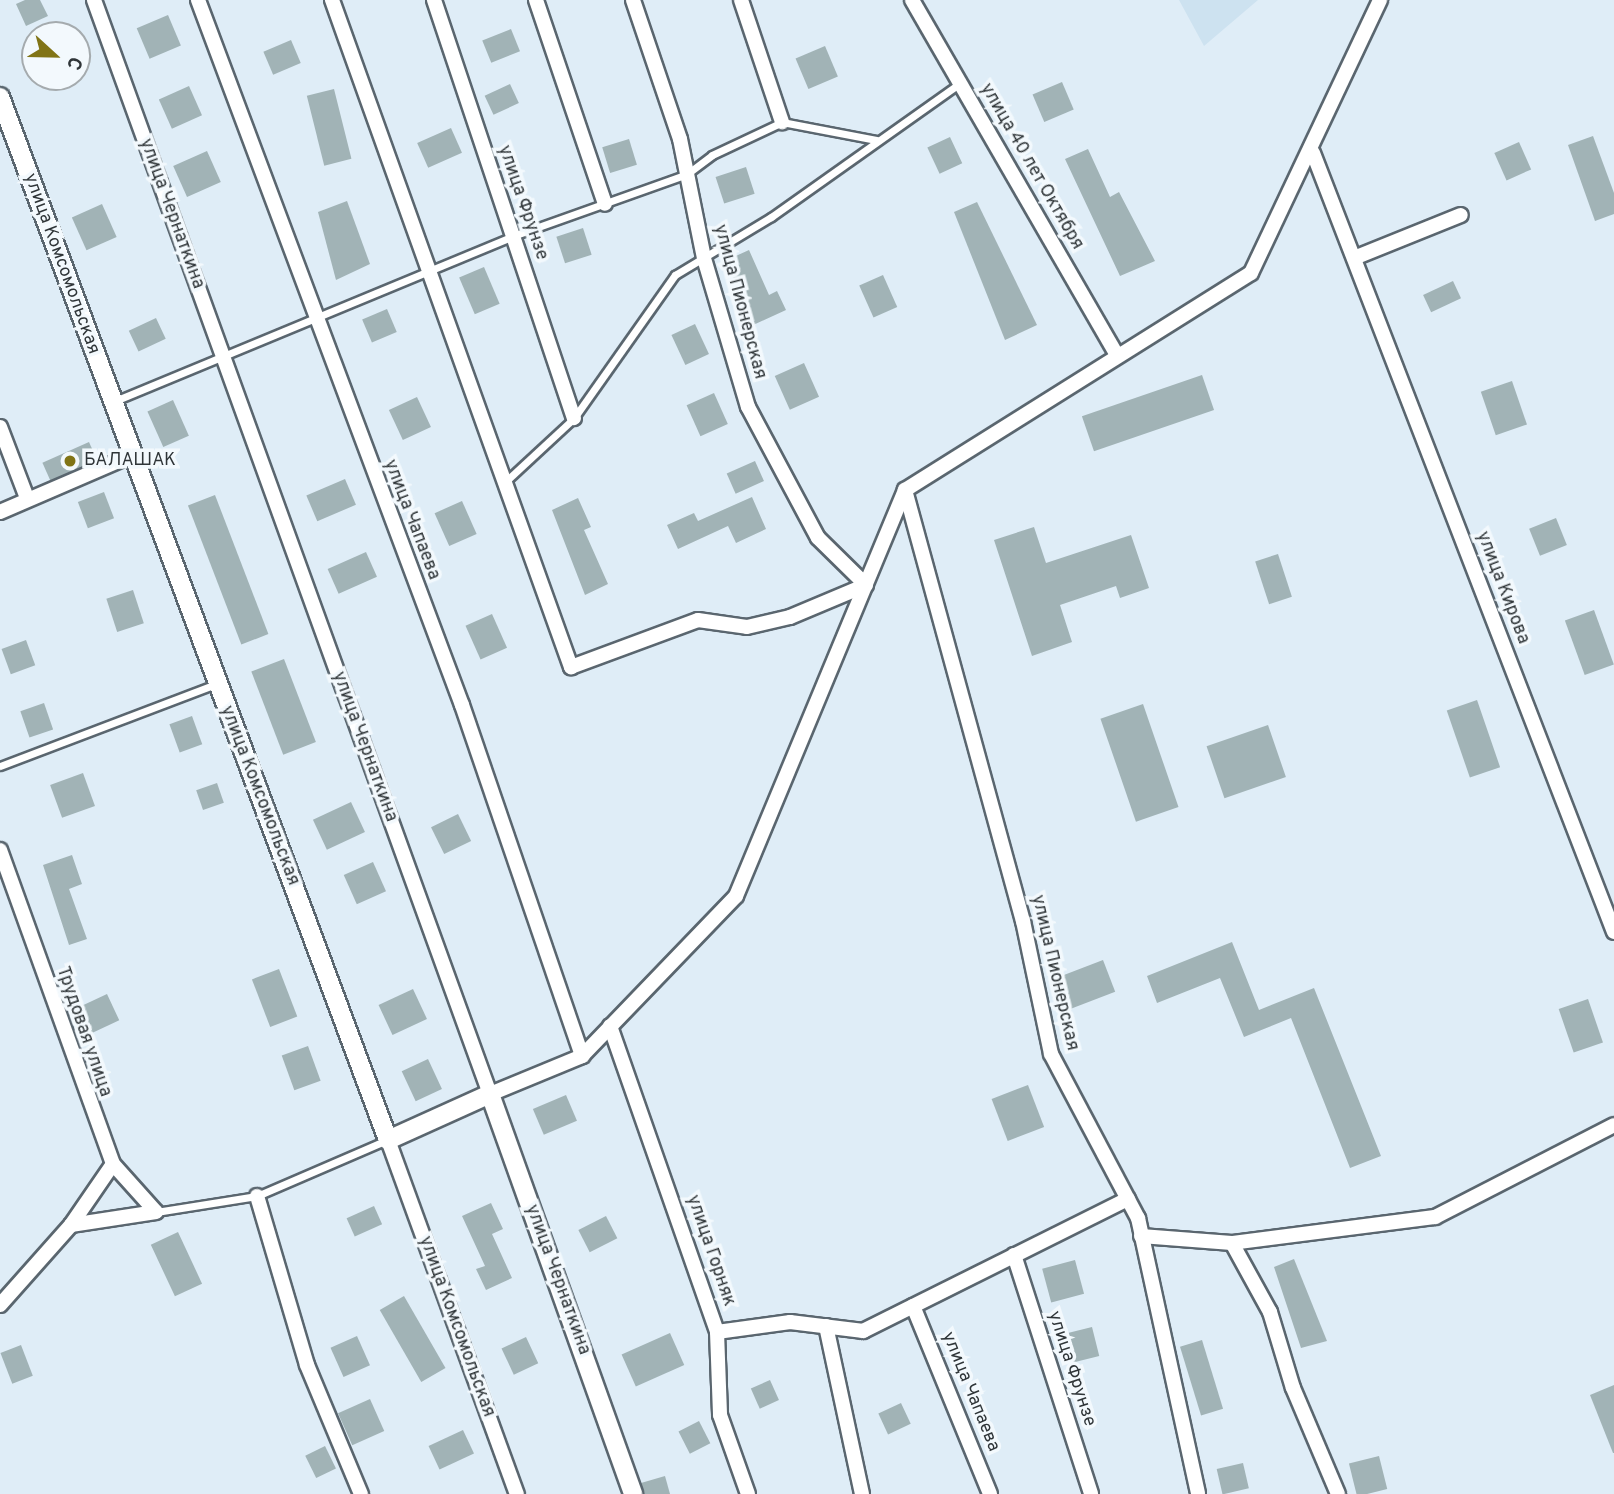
<!DOCTYPE html>
<html>
<head>
<meta charset="utf-8">
<style>
	body { margin:0 }
	#map { position:relative; width:1614px; height:1494px; overflow:hidden; background:#dfedf7; font-family:Overpass,sans-serif }
	div>[style] { position:absolute }
	[style*='--x'] { left:calc(var(--x)*1px); top:calc(var(--y)*1px); width:calc(var(--w)*1px); rotate:calc(var(--a)*1deg) }
	.built>* { inset:0; background:#cde2f0 }
	.building>* { inset:0; background:#a1b3b6; transform-origin:0 0 }
	.roads { filter:drop-shadow(2px 0 #5a666f) drop-shadow(-2px 0 #5a666f) drop-shadow(0 2px #5a666f) drop-shadow(0 -2px #5a666f) }
	.service>* { height:7px; margin:-3.5px; padding:0 3.5px; transform-origin:3.5px; border-radius:3.5px; background:#fff }
	.minor>* { height:14px; margin:-7px; padding:0 7px; transform-origin:7px; border-radius:7px; background:#fff }
	.tertiary>* { height:18px; margin:-9px; padding:0 9px; transform-origin:9px; border-radius:9px; background:#fff }
	.dots>* { width:19px; height:19px; translate:-50% -50%; box-sizing:border-box; border:4px solid #f3f9fd; border-radius:50% }
	span { translate:-50% -50%; white-space:nowrap; text-align:center; line-height:1.15; -webkit-text-stroke:7px #f3f9fd; paint-order:stroke }
	.street-label { font-size:18px; color:#2f3538 }
	.poi-label { font-size:18px; color:#2f3538 }
	.left { translate:0 -50%; text-align:left }
	.north { position:absolute; left:21px; top:21px; width:70px; height:70px; box-sizing:border-box; background:#f3f9fd; border:2px solid #a5abae; border-radius:50%; rotate:112deg; font-size:19px; font-weight:700; line-height:28px; text-align:center; color:#2f3538 }
	.north::after { content:''; display:block; margin:auto; width:24px; height:32px; background:#817416; clip-path:polygon(50% 0,100% 100%,50% 72%,0 100%) }
</style>
</head>
<body>
<div id="map">
	<div class="built">
		<i style="clip-path:polygon(1179px 0,1258px 0,1204px 46px)"></i>
	</div>
	<div class="building">
		<i style="clip-path:polygon(25px 0,40px 0,48px 16px,26px 26px,16px 4px)"></i>
		<i style="left:168px;top:15px;width:33px;height:34px;rotate:67deg"></i>
		<i style="left:511px;top:29px;width:24px;height:31px;rotate:68deg"></i>
		<i style="left:291px;top:40px;width:25px;height:30px;rotate:67deg"></i>
		<i style="left:825px;top:46px;width:33px;height:32px;rotate:67deg"></i>
		<i style="left:1062px;top:82px;width:30px;height:32px;rotate:67deg"></i>
		<i style="left:510px;top:84px;width:21px;height:28px;rotate:65deg"></i>
		<i style="left:189px;top:86px;width:32px;height:33px;rotate:66deg"></i>
		<i style="left:334px;top:89px;width:72px;height:28px;rotate:76deg"></i>
		<i style="left:451px;top:128px;width:27px;height:37px;rotate:66deg"></i>
		<i style="clip-path:polygon(1593px 136px,1614px 193px,1614px 214px,1595px 221px,1568px 145px)"></i>
		<i style="left:950px;top:137px;width:29px;height:25px;rotate:65deg"></i>
		<i style="left:629px;top:139px;width:27px;height:28px;rotate:73deg"></i>
		<i style="left:1519px;top:142px;width:30px;height:27px;rotate:66deg"></i>
		<i style="clip-path:polygon(1088px 149px,1110px 197px,1119px 192px,1155px 261px,1120px 276px,1065px 159px)"></i>
		<i style="left:207px;top:151px;width:34px;height:37px;rotate:66deg"></i>
		<i style="left:746px;top:167px;width:28px;height:32px;rotate:72deg"></i>
		<i style="clip-path:polygon(347px 201px,370px 264px,336px 280px,318px 212px)"></i>
		<i style="clip-path:polygon(977px 202px,1037px 325px,1005px 340px,954px 212px)"></i>
		<i style="left:102px;top:204px;width:36px;height:33px;rotate:66deg"></i>
		<i style="left:583px;top:228px;width:28px;height:28px;rotate:72deg"></i>
		<i style="clip-path:polygon(749px 250px,769px 295px,777px 291px,786px 310px,751px 326px,727px 260px)"></i>
		<i style="left:484px;top:267px;width:40px;height:27px;rotate:67deg"></i>
		<i style="left:883px;top:275px;width:35px;height:26px;rotate:66deg"></i>
		<i style="left:1453px;top:281px;width:19px;height:33px;rotate:65deg"></i>
		<i style="left:387px;top:309px;width:25px;height:27px;rotate:67deg"></i>
		<i style="left:156px;top:318px;width:23px;height:30px;rotate:65deg"></i>
		<i style="left:695px;top:324px;width:33px;height:26px;rotate:65deg"></i>
		<i style="left:804px;top:363px;width:37px;height:32px;rotate:66deg"></i>
		<i style="left:1202px;top:375px;width:37px;height:127px;rotate:71deg"></i>
		<i style="left:1512px;top:381px;width:46px;height:33px;rotate:71deg"></i>
		<i style="left:714px;top:393px;width:34px;height:30px;rotate:66deg"></i>
		<i style="left:417px;top:397px;width:33px;height:31px;rotate:65deg"></i>
		<i style="left:173px;top:400px;width:39px;height:28px;rotate:66deg"></i>
		<i style="left:89px;top:442px;width:20px;height:51px;rotate:66deg"></i>
		<i style="left:755px;top:461px;width:22px;height:31px;rotate:66deg"></i>
		<i style="left:345px;top:479px;width:28px;height:42px;rotate:67deg"></i>
		<i style="left:104px;top:492px;width:28px;height:28px;rotate:69deg"></i>
		<i style="left:215px;top:495px;width:149px;height:29px;rotate:69deg"></i>
		<i style="clip-path:polygon(752px 497px,766px 529px,736px 543px,728px 526px,678px 549px,667px 525px,694px 513px,698px 521px)"></i>
		<i style="clip-path:polygon(578px 498px,591px 527px,584px 530px,608px 584px,585px 595px,552px 510px)"></i>
		<i style="left:462px;top:501px;width:36px;height:30px;rotate:66deg"></i>
		<i style="left:1556px;top:518px;width:29px;height:29px;rotate:68deg"></i>
		<i style="clip-path:polygon(1034px 527px,1046px 563px,1131px 535px,1149px 588px,1120px 598px,1116px 586px,1060px 605px,1072px 642px,1032px 656px,994px 540px)"></i>
		<i style="left:366px;top:552px;width:27px;height:42px;rotate:66deg"></i>
		<i style="left:1278px;top:554px;width:45px;height:24px;rotate:72deg"></i>
		<i style="left:133px;top:590px;width:35px;height:28px;rotate:72deg"></i>
		<i style="left:1594px;top:610px;width:58px;height:31px;rotate:70deg"></i>
		<i style="left:492px;top:614px;width:37px;height:29px;rotate:66deg"></i>
		<i style="left:26px;top:640px;width:27px;height:26px;rotate:70deg"></i>
		<i style="left:284px;top:659px;width:89px;height:35px;rotate:69deg"></i>
		<i style="left:1477px;top:700px;width:71px;height:32px;rotate:71deg"></i>
		<i style="left:44px;top:703px;width:28px;height:25px;rotate:71deg"></i>
		<i style="left:1143px;top:704px;width:109px;height:45px;rotate:71deg"></i>
		<i style="left:192px;top:716px;width:30px;height:24px;rotate:70deg"></i>
		<i style="left:1268px;top:725px;width:55px;height:65px;rotate:71deg"></i>
		<i style="left:83px;top:773px;width:35px;height:35px;rotate:70deg"></i>
		<i style="left:217px;top:783px;width:21px;height:22px;rotate:71deg"></i>
		<i style="left:351px;top:802px;width:33px;height:42px;rotate:65deg"></i>
		<i style="left:458px;top:814px;width:30px;height:30px;rotate:64deg"></i>
		<i style="clip-path:polygon(72px 855px,82px 884px,69px 889px,87px 939px,69px 945px,43px 865px)"></i>
		<i style="left:373px;top:862px;width:32px;height:32px;rotate:66deg"></i>
		<i style="clip-path:polygon(1232px 942px,1259px 1010px,1314px 988px,1381px 1156px,1350px 1168px,1291px 1018px,1244px 1037px,1220px 978px,1157px 1003px,1147px 976px)"></i>
		<i style="left:1103px;top:960px;width:34px;height:53px;rotate:69deg"></i>
		<i style="left:279px;top:969px;width:51px;height:29px;rotate:69deg"></i>
		<i style="left:413px;top:989px;width:33px;height:38px;rotate:65deg"></i>
		<i style="left:107px;top:994px;width:29px;height:33px;rotate:65deg"></i>
		<i style="left:1588px;top:999px;width:46px;height:31px;rotate:71deg"></i>
		<i style="left:308px;top:1046px;width:37px;height:28px;rotate:70deg"></i>
		<i style="left:428px;top:1059px;width:33px;height:29px;rotate:65deg"></i>
		<i style="left:1028px;top:1085px;width:45px;height:39px;rotate:69deg"></i>
		<i style="left:566px;top:1095px;width:28px;height:36px;rotate:67deg"></i>
		<i style="clip-path:polygon(491px 1203px,503px 1229px,492px 1234px,512px 1278px,486px 1290px,476px 1269px,485px 1266px,462px 1216px)"></i>
		<i style="left:374px;top:1206px;width:20px;height:30px;rotate:66deg"></i>
		<i style="left:606px;top:1216px;width:25px;height:31px;rotate:63deg"></i>
		<i style="left:178px;top:1232px;width:57px;height:30px;rotate:65deg"></i>
		<i style="clip-path:polygon(1294px 1259px,1327px 1341px,1301px 1348px,1274px 1267px)"></i>
		<i style="left:1075px;top:1260px;width:35px;height:34px;rotate:75deg"></i>
		<i style="left:404px;top:1296px;width:83px;height:28px;rotate:60deg"></i>
		<i style="left:1092px;top:1327px;width:30px;height:30px;rotate:76deg"></i>
		<i style="left:670px;top:1333px;width:35px;height:53px;rotate:66deg"></i>
		<i style="left:357px;top:1336px;width:32px;height:29px;rotate:66deg"></i>
		<i style="left:526px;top:1337px;width:29px;height:27px;rotate:65deg"></i>
		<i style="left:1202px;top:1340px;width:72px;height:23px;rotate:73deg"></i>
		<i style="left:21px;top:1345px;width:33px;height:22px;rotate:69deg"></i>
		<i style="left:770px;top:1380px;width:22px;height:21px;rotate:66deg"></i>
		<i style="clip-path:polygon(1614px 1385px,1614px 1453px,1613px 1453px,1590px 1395px)"></i>
		<i style="left:370px;top:1399px;width:35px;height:35px;rotate:66deg"></i>
		<i style="left:901px;top:1403px;width:23px;height:25px;rotate:65deg"></i>
		<i style="left:699px;top:1421px;width:25px;height:23px;rotate:63deg"></i>
		<i style="left:463px;top:1430px;width:26px;height:38px;rotate:65deg"></i>
		<i style="left:325px;top:1446px;width:25px;height:22px;rotate:64deg"></i>
		<i style="left:1379px;top:1456px;width:34px;height:31px;rotate:76deg"></i>
		<i style="left:1243px;top:1463px;width:26px;height:27px;rotate:77deg"></i>
		<i style="clip-path:polygon(665px 1476px,670px 1494px,644px 1494px,641px 1483px)"></i>
	</div>
	<div class="roads">
		<div class="service">
			<i style="--x:115;--y:401;--w:431;--a:-22.5"></i>
			<i style="--x:513;--y:236;--w:185;--a:-19.6"></i>
			<i style="--x:687;--y:174;--w:31;--a:-37"></i>
			<i style="--x:712;--y:155;--w:77;--a:-25.2"></i>
			<i style="--x:782;--y:122;--w:96;--a:10.8"></i>
			<i style="--x:505;--y:482;--w:94;--a:-42.8"></i>
			<i style="--x:574;--y:418;--w:175;--a:-54.8"></i>
			<i style="--x:675;--y:275;--w:112;--a:-31.1"></i>
			<i style="--x:771;--y:217;--w:232;--a:-35.3"></i>
			<i style="--x:0;--y:766;--w:231;--a:-20.8"></i>
			<i style="--x:156;--y:1212;--w:102;--a:-9"></i>
			<i style="--x:257;--y:1196;--w:142;--a:-23.3"></i>
		</div>
		<div class="minor">
			<i style="--x:94;--y:0;--w:1163;--a:70.1"></i>
			<i style="--x:490;--y:1094;--w:100;--a:-22.4"></i>
			<i style="--x:582;--y:1056;--w:222;--a:-46.1"></i>
			<i style="--x:736;--y:896;--w:440;--a:-67.4"></i>
			<i style="--x:905;--y:490;--w:408;--a:-32.1"></i>
			<i style="--x:1251;--y:273;--w:302;--a:-64.7"></i>
			<i style="--x:198;--y:0;--w:753;--a:69.47"></i>
			<i style="--x:462;--y:705;--w:371;--a:71.1"></i>
			<i style="--x:332;--y:0;--w:709;--a:70.29"></i>
			<i style="--x:571;--y:667;--w:135;--a:-20.3"></i>
			<i style="--x:698;--y:620;--w:49;--a:8.1"></i>
			<i style="--x:747;--y:627;--w:44;--a:-13.1"></i>
			<i style="--x:790;--y:617;--w:82;--a:-22.8"></i>
			<i style="--x:866;--y:585;--w:67;--a:-135.6"></i>
			<i style="--x:818;--y:538;--w:149;--a:-118.1"></i>
			<i style="--x:748;--y:407;--w:155;--a:-106.5"></i>
			<i style="--x:704;--y:258;--w:121;--a:-101.4"></i>
			<i style="--x:680;--y:139;--w:147;--a:-108.7"></i>
			<i style="--x:434;--y:0;--w:441;--a:71.5"></i>
			<i style="--x:536;--y:0;--w:215;--a:71.3"></i>
			<i style="--x:741;--y:0;--w:129;--a:71.4"></i>
			<i style="--x:912;--y:0;--w:408;--a:60"></i>
			<i style="--x:1313;--y:153;--w:835;--a:68.87"></i>
			<i style="--x:1354;--y:258;--w:115;--a:-21.9"></i>
			<i style="--x:0;--y:427;--w:76;--a:69.2"></i>
			<i style="--x:905;--y:490;--w:447;--a:74.7"></i>
			<i style="--x:1023;--y:921;--w:136;--a:78.1"></i>
			<i style="--x:1051;--y:1054;--w:186;--a:62.1"></i>
			<i style="--x:1138;--y:1218;--w:282;--a:77.7"></i>
			<i style="--x:0;--y:512;--w:142;--a:-23.3"></i>
			<i style="--x:0;--y:850;--w:334;--a:70.2"></i>
			<i style="--x:113;--y:1164;--w:64;--a:48.1"></i>
			<i style="--x:610;--y:1026;--w:324;--a:70.7"></i>
			<i style="--x:717;--y:1332;--w:83;--a:87.9"></i>
			<i style="--x:720;--y:1415;--w:84;--a:70.5"></i>
			<i style="--x:388;--y:1140;--w:377;--a:70"></i>
			<i style="--x:257;--y:1196;--w:176;--a:73.5"></i>
			<i style="--x:307;--y:1365;--w:140;--a:67.3"></i>
			<i style="--x:71;--y:1225;--w:86;--a:-8.7"></i>
			<i style="--x:1141;--y:1236;--w:91;--a:4.4"></i>
			<i style="--x:1232;--y:1243;--w:205;--a:-7.3"></i>
			<i style="--x:1435;--y:1217;--w:201;--a:-27.2"></i>
			<i style="--x:1232;--y:1243;--w:79;--a:61.2"></i>
			<i style="--x:1270;--y:1312;--w:79;--a:73.2"></i>
			<i style="--x:1293;--y:1388;--w:115;--a:67"></i>
			<i style="--x:1014;--y:1255;--w:251;--a:72.1"></i>
			<i style="--x:0;--y:1305;--w:107;--a:-48.4"></i>
			<i style="--x:71;--y:1225;--w:74;--a:-55.5"></i>
			<i style="--x:913;--y:1306;--w:203;--a:67.7"></i>
			<i style="--x:826;--y:1326;--w:172;--a:77.9"></i>
			<i style="--x:717;--y:1332;--w:74;--a:-7.8"></i>
			<i style="--x:790;--y:1322;--w:74;--a:7"></i>
			<i style="--x:863;--y:1331;--w:296;--a:-26.5"></i>
		</div>
		<div class="tertiary">
			<i style="--x:0;--y:97;--w:1113;--a:69.59"></i>
			<i style="--x:388;--y:1140;--w:112;--a:-24.3"></i>
			<i style="--x:490;--y:1094;--w:425;--a:70.3"></i>
		</div>
	</div>
	<div class="dots">
		<i style="left:70px;top:461px;background:#817416"></i>
	</div>
	<div class="street-label">
		<span style="left:1031px;top:167px;rotate:60deg">улица 40 лет Октября</span>
		<span style="left:522px;top:203px;rotate:71deg">улица Фрунзе</span>
		<span style="left:171px;top:214px;rotate:70deg">улица Чернаткина</span>
		<span style="left:61px;top:264px;rotate:70deg">улица Комсомольская</span>
		<span style="left:739px;top:302px;rotate:75deg">улица Пионерская</span>
		<span style="left:411px;top:520px;rotate:69deg">улица Чапаева</span>
		<span style="left:1502px;top:588px;rotate:69deg">улица Кирова</span>
		<span style="left:364px;top:747px;rotate:70deg">улица Чернаткина</span>
		<span style="left:259px;top:796px;rotate:69deg">улица Комсомольская</span>
		<span style="left:1054px;top:973px;rotate:77deg">улица Пионерская</span>
		<span style="left:83px;top:1032px;rotate:71deg">Трудовая улица</span>
		<span style="left:710px;top:1251px;rotate:71deg">улица Горняк</span>
		<span style="left:557px;top:1280px;rotate:70deg">улица Чернаткина</span>
		<span style="left:456px;top:1327px;rotate:70deg">улица Комсомольская</span>
		<span style="left:1071px;top:1369px;rotate:72deg">улица Фрунзе</span>
		<span style="left:970px;top:1392px;rotate:68deg">улица Чапаева</span>
	</div>
	<div class="poi-label">
		<span class="left" style="left:84px;top:461px">БАЛАШАК</span>
	</div>
	<div class="north">С</div>
</div>
</body>
</html>
